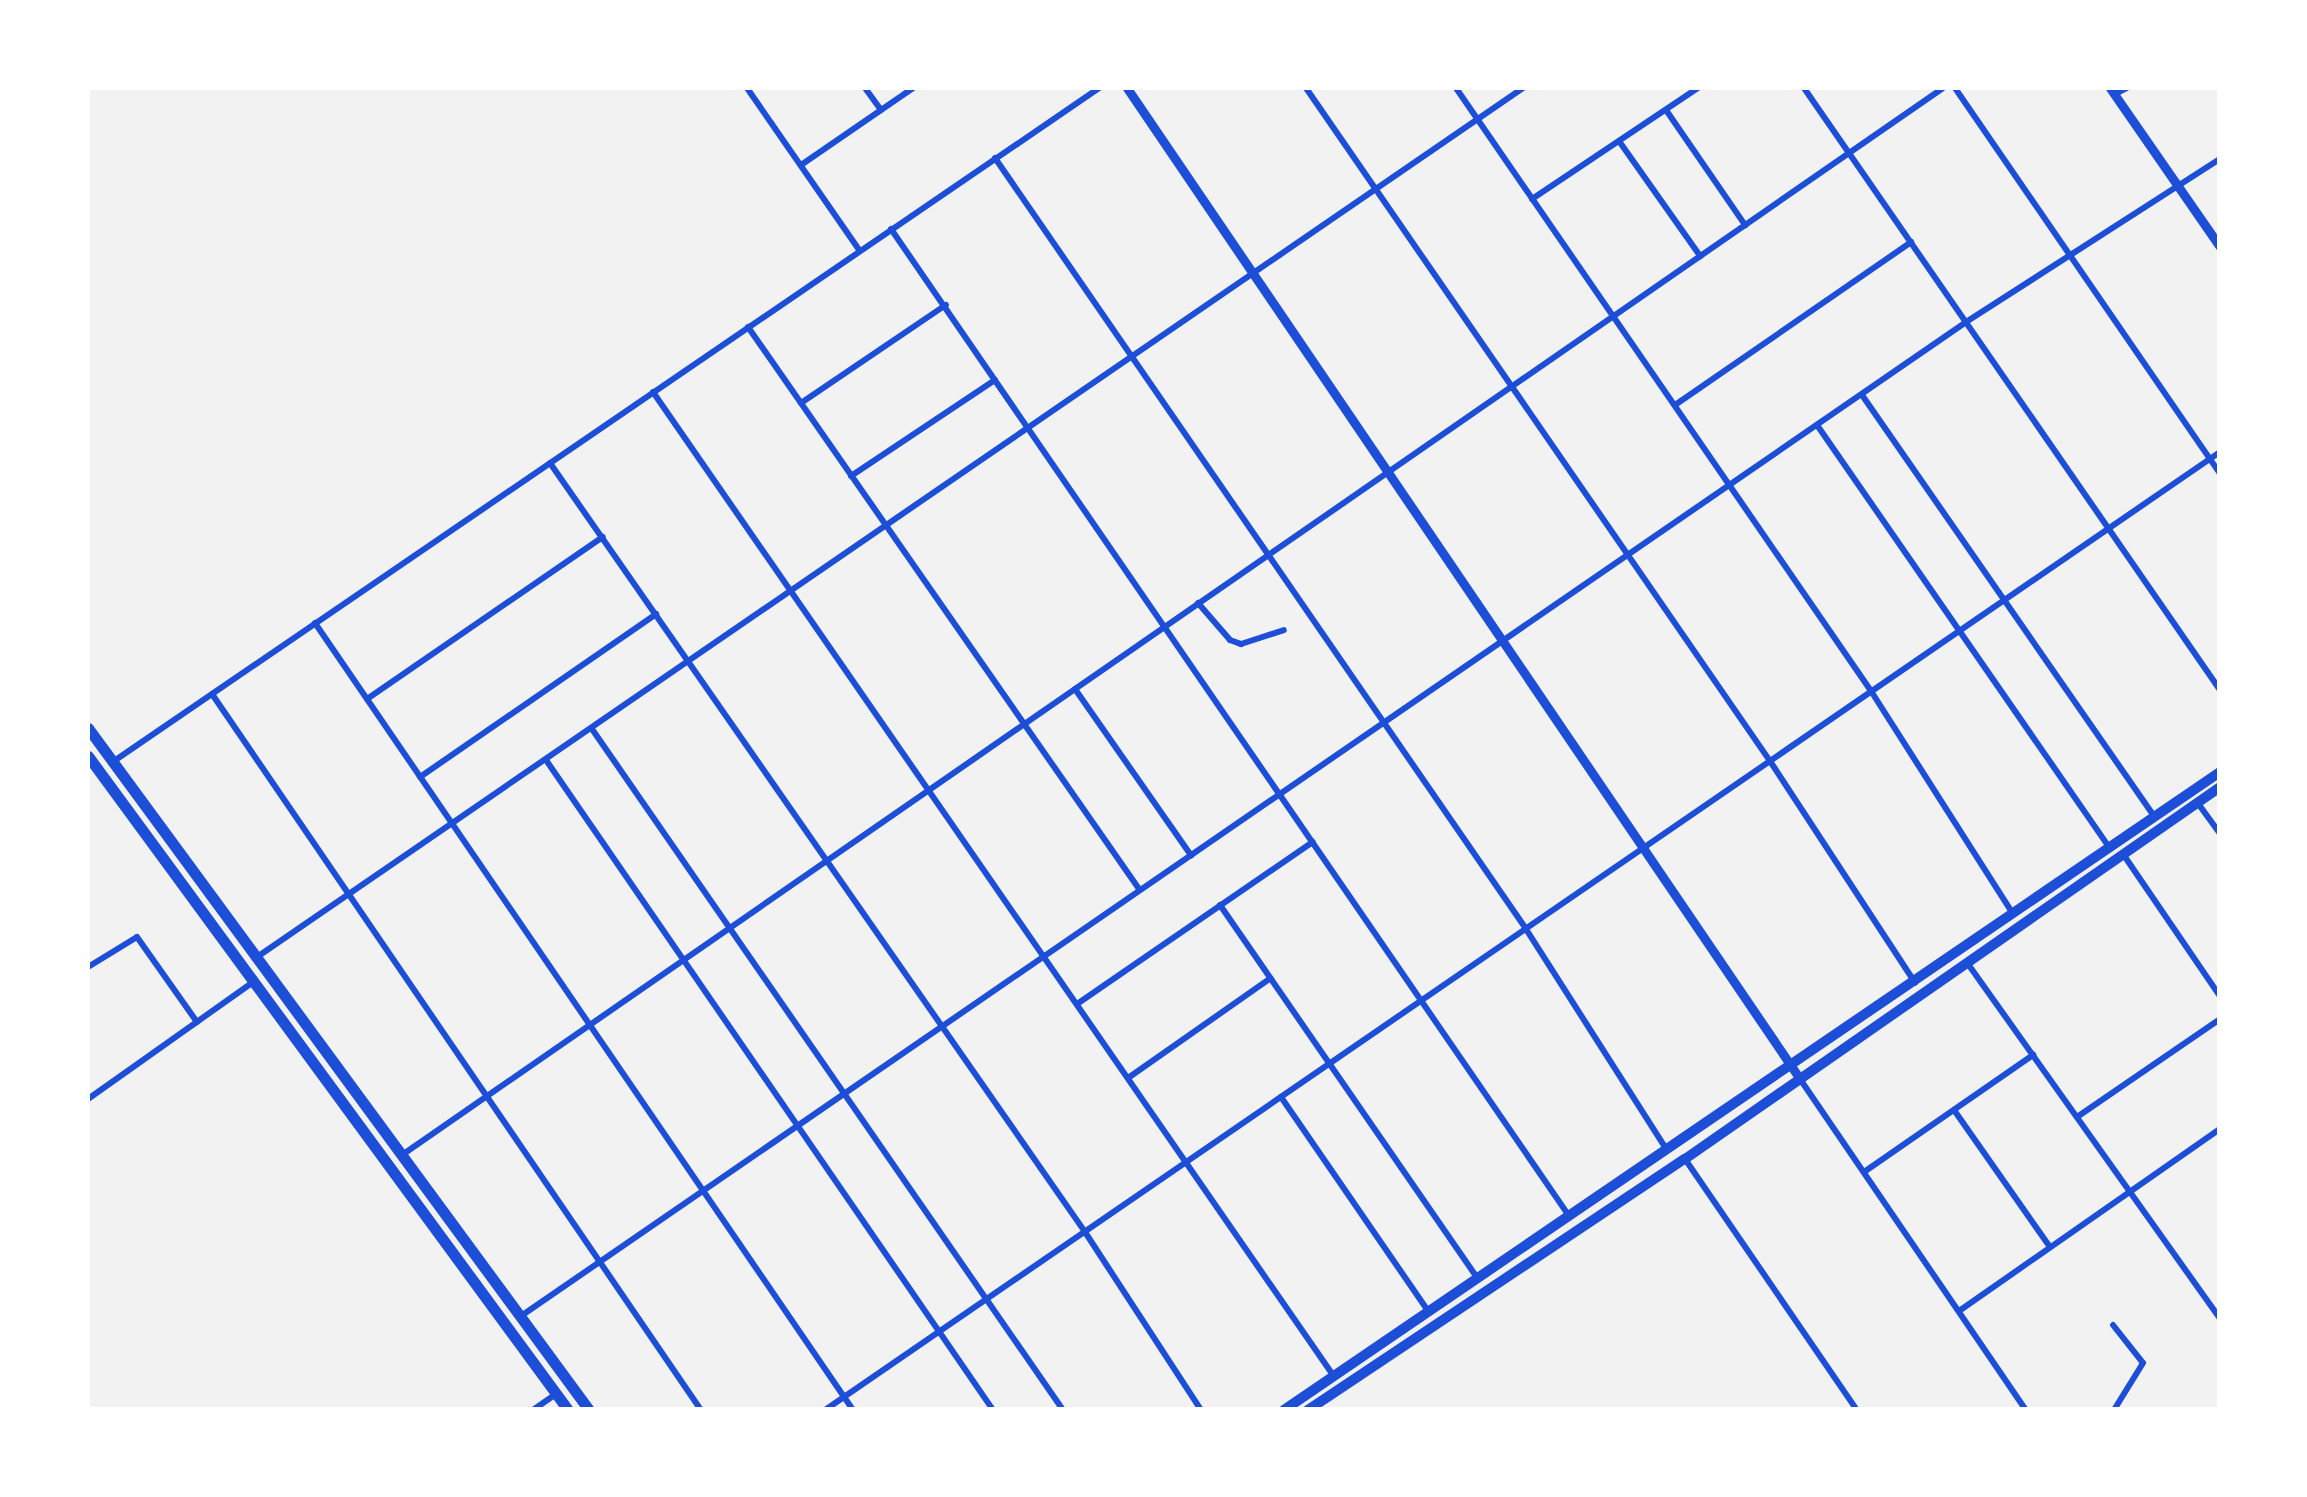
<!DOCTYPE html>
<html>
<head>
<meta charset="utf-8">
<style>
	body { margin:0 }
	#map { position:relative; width:2307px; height:1497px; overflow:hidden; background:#f2f2f2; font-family:"Golos Text",sans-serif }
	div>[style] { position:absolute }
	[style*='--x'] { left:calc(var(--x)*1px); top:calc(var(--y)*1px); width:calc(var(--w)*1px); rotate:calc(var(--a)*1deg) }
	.minor>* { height:6px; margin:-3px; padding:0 3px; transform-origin:3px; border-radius:3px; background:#1d4ed8 }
	.tertiary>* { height:9px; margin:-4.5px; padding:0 4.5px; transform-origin:4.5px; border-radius:4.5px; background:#1d4ed8 }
	.secondary>* { height:10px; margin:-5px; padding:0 5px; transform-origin:5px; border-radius:5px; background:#1d4ed8 }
	.primary>* { height:11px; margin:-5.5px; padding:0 5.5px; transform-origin:5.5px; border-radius:5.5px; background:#1d4ed8 }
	span { translate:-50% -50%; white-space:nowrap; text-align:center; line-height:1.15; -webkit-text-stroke:8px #fff; paint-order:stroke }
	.frame { position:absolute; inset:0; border:90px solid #fff; pointer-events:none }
</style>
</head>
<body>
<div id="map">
	<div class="minor">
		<i style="--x:747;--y:88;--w:198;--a:55.3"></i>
		<i style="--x:865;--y:88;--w:27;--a:54"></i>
		<i style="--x:1306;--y:88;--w:817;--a:55.42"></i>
		<i style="--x:1770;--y:761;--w:265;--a:56.8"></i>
		<i style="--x:1456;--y:88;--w:732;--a:55.46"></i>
		<i style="--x:1871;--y:691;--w:264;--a:57.5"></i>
		<i style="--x:1804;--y:88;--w:732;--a:55.35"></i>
		<i style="--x:1955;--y:88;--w:467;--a:55.5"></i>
		<i style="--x:2115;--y:94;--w:13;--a:-27"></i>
		<i style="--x:1666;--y:110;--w:140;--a:55.5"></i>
		<i style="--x:1619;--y:141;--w:141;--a:54.8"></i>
		<i style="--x:995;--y:158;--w:936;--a:55.44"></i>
		<i style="--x:1526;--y:929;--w:262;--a:57.5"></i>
		<i style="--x:801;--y:165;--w:136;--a:-34.5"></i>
		<i style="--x:1532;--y:199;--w:200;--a:-33.8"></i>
		<i style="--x:891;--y:229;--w:1197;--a:55.51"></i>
		<i style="--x:748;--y:327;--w:685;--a:55.17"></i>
		<i style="--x:653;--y:392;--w:1195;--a:55.33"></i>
		<i style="--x:1862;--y:395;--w:512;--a:55.26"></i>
		<i style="--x:801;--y:403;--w:175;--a:-34.1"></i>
		<i style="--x:1675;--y:405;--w:287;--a:-34.6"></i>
		<i style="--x:1817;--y:425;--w:513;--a:55.32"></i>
		<i style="--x:550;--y:463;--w:937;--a:55.17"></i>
		<i style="--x:1085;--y:1232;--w:212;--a:56.9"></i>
		<i style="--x:851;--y:476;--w:173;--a:-33.7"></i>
		<i style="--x:1198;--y:603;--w:49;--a:49.1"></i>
		<i style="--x:1230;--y:640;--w:12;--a:20"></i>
		<i style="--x:1241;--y:644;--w:45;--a:-18"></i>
		<i style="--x:315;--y:623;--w:953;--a:55.64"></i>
		<i style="--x:1075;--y:689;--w:203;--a:55.1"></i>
		<i style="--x:212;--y:694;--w:867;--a:55.67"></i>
		<i style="--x:367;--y:699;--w:286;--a:-34.5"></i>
		<i style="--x:592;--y:729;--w:828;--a:55.33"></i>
		<i style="--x:546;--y:760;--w:789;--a:55.48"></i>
		<i style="--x:114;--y:761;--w:1193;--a:-34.34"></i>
		<i style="--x:420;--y:777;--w:287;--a:-34.6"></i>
		<i style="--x:2197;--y:802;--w:39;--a:54"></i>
		<i style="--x:2123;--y:854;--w:172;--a:55.7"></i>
		<i style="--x:1220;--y:905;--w:452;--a:55.4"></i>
		<i style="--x:257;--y:957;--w:1536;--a:-34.47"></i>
		<i style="--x:1968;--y:964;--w:435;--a:54.6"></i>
		<i style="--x:88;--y:967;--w:57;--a:-31.5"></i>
		<i style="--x:137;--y:937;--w:104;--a:54.8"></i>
		<i style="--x:1077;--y:1004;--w:286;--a:-34.5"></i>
		<i style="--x:1128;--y:1078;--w:174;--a:-35"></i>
		<i style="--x:1800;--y:1079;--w:401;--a:55.7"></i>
		<i style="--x:1281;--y:1097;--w:260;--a:55.5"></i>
		<i style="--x:88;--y:1099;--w:202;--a:-35.3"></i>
		<i style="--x:1954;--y:1110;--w:167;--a:55"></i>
		<i style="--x:2077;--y:1117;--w:173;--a:-34.4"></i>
		<i style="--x:402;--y:1155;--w:1874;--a:-34.7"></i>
		<i style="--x:1685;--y:1159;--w:304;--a:55.6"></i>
		<i style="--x:1864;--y:1172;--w:206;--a:-34.7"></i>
		<i style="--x:1959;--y:1311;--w:318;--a:-34.9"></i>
		<i style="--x:521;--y:1316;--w:1754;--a:-34.52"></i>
		<i style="--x:1966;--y:322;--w:302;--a:-32.7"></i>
		<i style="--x:2113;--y:1325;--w:48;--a:51.7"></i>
		<i style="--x:2143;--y:1363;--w:55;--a:121.7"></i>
		<i style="--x:533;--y:1410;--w:28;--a:-35"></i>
		<i style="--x:825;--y:1410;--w:1692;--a:-34.48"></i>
	</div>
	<div class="tertiary">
		<i style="--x:1127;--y:88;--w:1198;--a:55.82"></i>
		<i style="--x:2110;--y:88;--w:193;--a:55.3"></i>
	</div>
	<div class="secondary">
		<i style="--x:1284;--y:1410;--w:1133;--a:-34.28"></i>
		<i style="--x:1308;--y:1410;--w:453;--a:-33.7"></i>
		<i style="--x:1685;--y:1159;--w:652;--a:-34.81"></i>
	</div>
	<div class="primary">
		<i style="--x:88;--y:728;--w:846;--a:53.7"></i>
		<i style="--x:88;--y:756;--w:811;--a:53.72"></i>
	</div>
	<div class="frame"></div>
</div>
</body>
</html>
